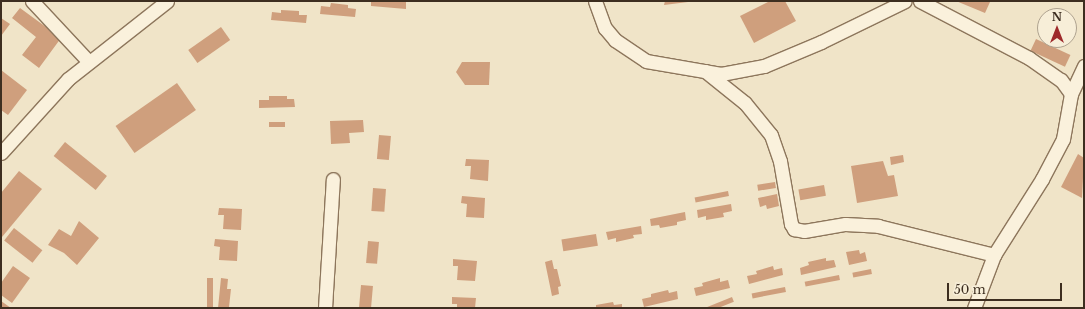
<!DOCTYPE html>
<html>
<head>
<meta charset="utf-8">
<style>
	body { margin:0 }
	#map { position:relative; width:1085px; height:309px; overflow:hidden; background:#f0e4c8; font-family:"Libre Baskerville",serif }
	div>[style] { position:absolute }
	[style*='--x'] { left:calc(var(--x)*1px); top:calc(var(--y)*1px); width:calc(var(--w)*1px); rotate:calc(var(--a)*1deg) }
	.building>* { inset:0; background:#cf9f7d; transform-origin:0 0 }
	.roads { filter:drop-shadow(1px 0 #8d765c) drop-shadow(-1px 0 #8d765c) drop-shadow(0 1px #8d765c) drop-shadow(0 -1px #8d765c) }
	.street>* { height:13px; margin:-6.5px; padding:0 6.5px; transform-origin:6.5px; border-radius:6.5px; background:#faf1dc }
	span { translate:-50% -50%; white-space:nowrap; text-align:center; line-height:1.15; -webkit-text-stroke:3px #f7eed8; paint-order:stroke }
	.frame { position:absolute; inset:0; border:2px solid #3d2e20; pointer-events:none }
	.north { position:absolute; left:1037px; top:8px; width:40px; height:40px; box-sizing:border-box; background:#f7eed8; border:1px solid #ada18e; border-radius:50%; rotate:0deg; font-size:11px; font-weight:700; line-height:16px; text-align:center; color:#3d2e20 }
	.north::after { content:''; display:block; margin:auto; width:14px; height:18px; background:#9e2a2b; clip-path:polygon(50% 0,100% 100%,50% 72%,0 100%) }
	.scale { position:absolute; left:947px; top:283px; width:115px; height:18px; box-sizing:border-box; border:2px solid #3d2e20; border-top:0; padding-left:5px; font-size:12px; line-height:14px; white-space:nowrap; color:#3d2e20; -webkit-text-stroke:3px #f7eed8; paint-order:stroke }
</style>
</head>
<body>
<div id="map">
	<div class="building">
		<i style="clip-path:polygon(371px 1px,406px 2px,406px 9px,371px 6px)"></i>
		<i style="clip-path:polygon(665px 1px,688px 1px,688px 2px,664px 5px)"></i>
		<i style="clip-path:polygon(770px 1px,785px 1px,796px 21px,754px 43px,740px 16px)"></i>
		<i style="clip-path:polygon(956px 1px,989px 1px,990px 2px,985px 13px)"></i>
		<i style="clip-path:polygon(331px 3px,348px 5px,348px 8px,356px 9px,355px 17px,320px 14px,321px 6px,330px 7px)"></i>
		<i style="clip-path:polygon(20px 8px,61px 38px,39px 68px,22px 55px,36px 37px,12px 18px)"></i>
		<i style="clip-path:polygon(281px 10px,299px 11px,299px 15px,307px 15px,306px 23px,271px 20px,272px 12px,281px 13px)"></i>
		<i style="clip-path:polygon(1px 18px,10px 24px,1px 36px)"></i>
		<i style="left:221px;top:27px;width:16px;height:40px;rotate:55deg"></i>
		<i style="left:1036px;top:39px;width:38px;height:13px;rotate:25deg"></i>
		<i style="clip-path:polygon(462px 62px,490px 62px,489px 85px,465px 85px,456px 72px)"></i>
		<i style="clip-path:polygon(1px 70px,27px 90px,8px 115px,1px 110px)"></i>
		<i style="left:177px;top:83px;width:33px;height:75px;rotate:55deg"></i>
		<i style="clip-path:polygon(269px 96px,287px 96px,287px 99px,294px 99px,295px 107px,259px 108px,259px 100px,269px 100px)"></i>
		<i style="clip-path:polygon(363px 120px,364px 132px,349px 133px,350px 143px,331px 144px,330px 121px)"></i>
		<i style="left:269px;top:122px;width:16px;height:5px"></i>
		<i style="left:379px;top:135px;width:12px;height:24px;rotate:5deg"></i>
		<i style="left:65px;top:142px;width:54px;height:18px;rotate:39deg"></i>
		<i style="clip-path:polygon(1078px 154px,1084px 158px,1082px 198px,1061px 187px)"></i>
		<i style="clip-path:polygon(903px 155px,904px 162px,891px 165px,890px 157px)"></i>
		<i style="clip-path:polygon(466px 159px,489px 160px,488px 181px,470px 179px,471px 166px,465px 166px)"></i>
		<i style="clip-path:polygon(883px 161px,888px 176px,894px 175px,898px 196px,857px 203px,851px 166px)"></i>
		<i style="clip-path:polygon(19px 171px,42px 189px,2px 237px,1px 193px)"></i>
		<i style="left:775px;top:182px;width:6px;height:18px;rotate:81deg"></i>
		<i style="left:824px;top:185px;width:11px;height:26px;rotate:80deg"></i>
		<i style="left:373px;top:188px;width:13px;height:23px;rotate:4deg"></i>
		<i style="left:728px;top:191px;width:5px;height:34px;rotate:79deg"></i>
		<i style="clip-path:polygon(777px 194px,779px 206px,767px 209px,766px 205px,760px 207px,758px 198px)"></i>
		<i style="clip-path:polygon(462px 196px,485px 198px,484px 218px,466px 217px,467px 204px,461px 203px)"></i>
		<i style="clip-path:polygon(731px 204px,732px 211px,723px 213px,724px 217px,706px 220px,706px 216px,698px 218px,697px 210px)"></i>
		<i style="clip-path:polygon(219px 208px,242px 209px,241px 230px,223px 229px,224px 215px,218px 215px)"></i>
		<i style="clip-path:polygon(685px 212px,686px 220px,677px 222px,677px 225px,660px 228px,659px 225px,651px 226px,650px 219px)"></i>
		<i style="clip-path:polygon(79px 221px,99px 238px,77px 265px,64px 253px,48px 245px,59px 229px,71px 236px)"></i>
		<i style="clip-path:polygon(641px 226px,642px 234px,633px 235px,634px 238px,616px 242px,616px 238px,608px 240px,606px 232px)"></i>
		<i style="left:14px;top:228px;width:36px;height:16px;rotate:38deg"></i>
		<i style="left:596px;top:234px;width:12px;height:35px;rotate:81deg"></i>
		<i style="clip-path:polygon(215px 239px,238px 241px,237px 261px,219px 260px,220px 247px,214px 246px)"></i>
		<i style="left:368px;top:241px;width:11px;height:22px;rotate:5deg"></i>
		<i style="clip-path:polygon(859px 250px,860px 254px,865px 252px,867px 261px,849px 265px,846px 252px)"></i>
		<i style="clip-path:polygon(826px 258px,826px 261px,834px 260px,836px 267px,801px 275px,800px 268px,809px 265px,808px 262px)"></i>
		<i style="clip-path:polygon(453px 259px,477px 261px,475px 281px,457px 280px,458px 266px,453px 266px)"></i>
		<i style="clip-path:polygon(552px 260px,554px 269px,557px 269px,561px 286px,558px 287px,559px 294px,552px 296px,545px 262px)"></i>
		<i style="clip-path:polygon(13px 266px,30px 278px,12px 303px,1px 295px,1px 283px)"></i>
		<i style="clip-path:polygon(773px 266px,774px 270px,782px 268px,783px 275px,749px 284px,747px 276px,757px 274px,756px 271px)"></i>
		<i style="left:871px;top:269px;width:5px;height:19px;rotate:79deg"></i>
		<i style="left:839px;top:275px;width:5px;height:35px;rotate:79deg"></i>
		<i style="left:207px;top:278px;width:6px;height:30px"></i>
		<i style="clip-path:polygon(221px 278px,228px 279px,227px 289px,231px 289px,229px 307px,225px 308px,218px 308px)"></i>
		<i style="clip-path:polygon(720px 278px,720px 282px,728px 280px,730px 288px,696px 296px,694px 288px,703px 286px,702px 283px)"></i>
		<i style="left:361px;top:285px;width:12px;height:23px;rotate:5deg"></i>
		<i style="left:785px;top:287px;width:5px;height:34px;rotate:79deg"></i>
		<i style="clip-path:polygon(668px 290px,669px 293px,677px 291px,678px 299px,644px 307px,642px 299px,651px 297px,651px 294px)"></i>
		<i style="clip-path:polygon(452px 297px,476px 298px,475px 308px,457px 308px,457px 304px,452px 304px)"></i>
		<i style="left:732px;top:297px;width:5px;height:34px;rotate:68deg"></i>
		<i style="clip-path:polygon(1px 301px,11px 308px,1px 308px)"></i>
		<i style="clip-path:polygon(613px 302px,614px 305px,622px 304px,622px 308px,596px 308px,596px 305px)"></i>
	</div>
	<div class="roads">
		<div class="street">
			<i style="--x:32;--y:1;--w:83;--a:46.9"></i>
			<i style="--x:595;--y:1;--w:29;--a:70"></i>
			<i style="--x:605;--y:28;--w:16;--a:50"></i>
			<i style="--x:615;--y:40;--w:37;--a:34"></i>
			<i style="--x:646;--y:61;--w:76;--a:9.8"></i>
			<i style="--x:721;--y:74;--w:44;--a:-10.5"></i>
			<i style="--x:764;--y:66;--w:62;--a:-22.8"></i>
			<i style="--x:821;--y:42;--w:93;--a:-26"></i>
			<i style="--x:920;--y:1;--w:123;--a:27.6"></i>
			<i style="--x:1029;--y:58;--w:39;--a:35"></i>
			<i style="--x:1061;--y:80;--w:17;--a:54"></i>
			<i style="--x:705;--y:71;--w:51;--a:38.7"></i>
			<i style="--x:745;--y:103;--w:41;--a:50.9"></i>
			<i style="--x:771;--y:135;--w:28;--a:71"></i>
			<i style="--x:780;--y:161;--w:64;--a:80.1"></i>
			<i style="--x:791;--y:224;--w:6;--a:59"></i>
			<i style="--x:794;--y:229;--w:10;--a:11"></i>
			<i style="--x:804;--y:231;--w:42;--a:-9.7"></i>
			<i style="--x:845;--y:224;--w:33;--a:3"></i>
			<i style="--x:878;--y:226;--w:120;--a:14"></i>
			<i style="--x:1;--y:153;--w:100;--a:-47.8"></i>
			<i style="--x:68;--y:79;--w:126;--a:-38.2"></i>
			<i style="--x:325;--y:308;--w:129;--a:-86.5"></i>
			<i style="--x:974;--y:308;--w:57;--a:-69.3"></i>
			<i style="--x:994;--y:255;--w:90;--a:-57.7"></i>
			<i style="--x:1042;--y:179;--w:45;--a:-62.3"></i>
			<i style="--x:1063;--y:139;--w:46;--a:-79.9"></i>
			<i style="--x:1071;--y:94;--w:31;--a:-65"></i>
		</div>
	</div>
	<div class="frame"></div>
	<div class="north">N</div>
	<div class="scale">50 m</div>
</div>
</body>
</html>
